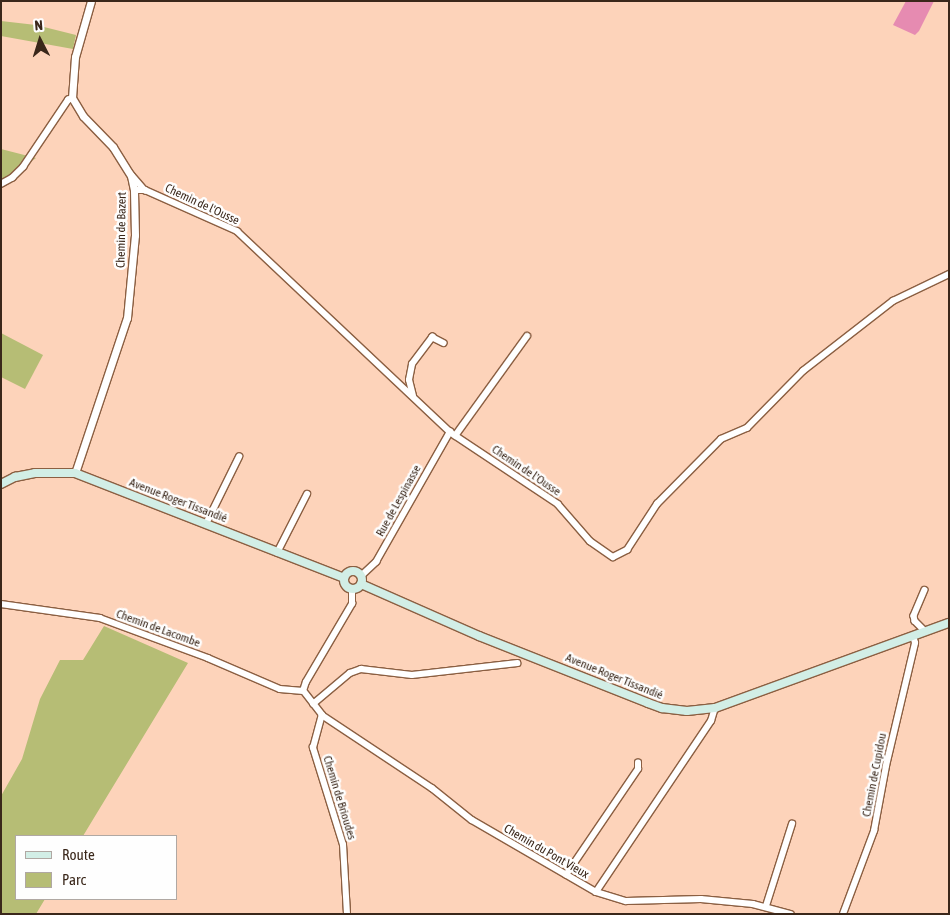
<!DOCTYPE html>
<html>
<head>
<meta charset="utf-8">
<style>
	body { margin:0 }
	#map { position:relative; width:950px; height:915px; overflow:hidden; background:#fdd3ba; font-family:"Asap Condensed",sans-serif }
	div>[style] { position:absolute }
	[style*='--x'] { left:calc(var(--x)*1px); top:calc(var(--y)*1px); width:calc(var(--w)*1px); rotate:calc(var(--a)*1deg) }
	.green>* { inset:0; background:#b6bd75 }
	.water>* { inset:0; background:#e68bb1 }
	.roads { filter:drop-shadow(1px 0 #8b5f42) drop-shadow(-1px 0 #8b5f42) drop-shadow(0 1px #8b5f42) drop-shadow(0 -1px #8b5f42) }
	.minor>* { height:5.5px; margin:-2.75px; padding:0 2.75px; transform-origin:2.75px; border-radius:2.75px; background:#fff }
	.tertiary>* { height:7px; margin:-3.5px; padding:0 3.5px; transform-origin:3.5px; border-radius:3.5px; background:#fff }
	.secondary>* { height:8px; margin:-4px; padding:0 4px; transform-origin:4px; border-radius:4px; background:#d2eee6 }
	.secondary>.ring { margin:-4px; padding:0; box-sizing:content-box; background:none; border:8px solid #d2eee6; border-radius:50% }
	span { translate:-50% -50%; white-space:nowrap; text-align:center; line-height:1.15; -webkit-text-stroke:5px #fefefe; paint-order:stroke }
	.street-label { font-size:12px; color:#3a271a }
	.frame { position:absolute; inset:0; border:2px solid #3a271a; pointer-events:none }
	.legend { position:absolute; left:15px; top:835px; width:162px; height:65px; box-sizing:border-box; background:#fefefe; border:1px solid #b0a8a3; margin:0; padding:6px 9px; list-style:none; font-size:15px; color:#3a271a }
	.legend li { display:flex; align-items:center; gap:10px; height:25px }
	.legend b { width:25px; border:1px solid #b0a8a3 }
	.north { position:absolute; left:15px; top:15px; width:50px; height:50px; -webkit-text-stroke:4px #fefefe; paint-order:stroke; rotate:355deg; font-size:14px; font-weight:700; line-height:20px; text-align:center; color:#3a271a }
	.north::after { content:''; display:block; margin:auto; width:18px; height:22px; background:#3a271a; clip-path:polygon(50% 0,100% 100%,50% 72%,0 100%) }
</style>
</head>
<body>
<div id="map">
	<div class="green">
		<i style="clip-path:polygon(1px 21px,36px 25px,76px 35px,73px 49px,1px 36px)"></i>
		<i style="clip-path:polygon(1px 149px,36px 158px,1px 183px)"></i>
		<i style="clip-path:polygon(1px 333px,43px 355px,25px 389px,1px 377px)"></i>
		<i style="clip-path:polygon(104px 626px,188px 663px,83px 836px,16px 836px,16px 899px,45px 899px,36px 914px,1px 914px,1px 796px,22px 759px,40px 699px,60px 660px,83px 660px)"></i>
	</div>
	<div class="water">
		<i style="clip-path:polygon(906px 1px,934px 1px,919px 31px,915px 35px,893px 25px)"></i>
	</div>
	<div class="roads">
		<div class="minor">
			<i style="--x:130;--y:173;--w:23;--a:49"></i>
			<i style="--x:1;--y:184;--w:13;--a:-29"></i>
			<i style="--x:12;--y:178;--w:16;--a:-45"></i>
			<i style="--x:23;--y:167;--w:81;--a:-56.1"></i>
			<i style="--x:68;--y:100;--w:4;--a:-27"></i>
			<i style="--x:134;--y:190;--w:11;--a:0"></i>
			<i style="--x:145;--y:190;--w:101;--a:24"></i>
			<i style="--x:237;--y:231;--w:293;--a:43.3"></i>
			<i style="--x:450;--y:432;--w:130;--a:33.7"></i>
			<i style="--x:558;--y:504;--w:49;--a:49.1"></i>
			<i style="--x:590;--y:541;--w:28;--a:35"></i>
			<i style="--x:613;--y:557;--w:16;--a:-27"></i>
			<i style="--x:627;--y:550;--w:55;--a:-56.9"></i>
			<i style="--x:657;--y:504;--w:91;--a:-45.4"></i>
			<i style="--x:721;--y:439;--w:28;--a:-23"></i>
			<i style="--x:747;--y:428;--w:80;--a:-45.5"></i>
			<i style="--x:803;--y:371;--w:114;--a:-37.9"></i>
			<i style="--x:893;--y:301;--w:62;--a:-25.7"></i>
			<i style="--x:413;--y:396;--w:16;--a:-104"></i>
			<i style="--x:409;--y:380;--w:16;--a:-79"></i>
			<i style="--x:412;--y:364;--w:34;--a:-53"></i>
			<i style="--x:432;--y:337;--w:13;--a:27"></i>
			<i style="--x:455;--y:436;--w:123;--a:-54.2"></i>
			<i style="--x:206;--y:524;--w:75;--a:-63.8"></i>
			<i style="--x:277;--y:553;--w:66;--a:-63"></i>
			<i style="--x:361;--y:576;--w:21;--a:-43"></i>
			<i style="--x:376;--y:562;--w:150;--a:-60.4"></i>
			<i style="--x:925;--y:590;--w:28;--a:113"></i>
			<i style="--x:914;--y:616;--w:5;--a:79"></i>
			<i style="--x:915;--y:621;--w:14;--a:45"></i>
			<i style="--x:1;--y:604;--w:100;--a:8"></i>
			<i style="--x:100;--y:618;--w:115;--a:20.3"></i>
			<i style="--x:208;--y:658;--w:78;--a:23.3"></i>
			<i style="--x:280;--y:689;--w:23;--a:5"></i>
			<i style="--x:313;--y:704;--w:48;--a:-40"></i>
			<i style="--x:350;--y:673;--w:12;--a:-20"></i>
			<i style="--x:361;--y:669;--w:51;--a:6.7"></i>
			<i style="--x:412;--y:675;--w:106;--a:-6.5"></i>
			<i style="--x:322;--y:715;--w:132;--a:33.6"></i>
			<i style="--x:432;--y:788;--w:51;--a:38.7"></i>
			<i style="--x:472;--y:820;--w:143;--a:30.1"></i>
			<i style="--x:596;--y:892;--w:31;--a:17"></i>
			<i style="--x:626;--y:901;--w:75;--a:-1.5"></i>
			<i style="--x:701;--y:899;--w:52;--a:5.5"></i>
			<i style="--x:753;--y:904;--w:39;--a:15"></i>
			<i style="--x:566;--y:875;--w:128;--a:-55.8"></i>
			<i style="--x:638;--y:769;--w:6;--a:-90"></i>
			<i style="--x:596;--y:892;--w:206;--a:-56.1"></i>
			<i style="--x:711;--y:721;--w:14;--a:-73"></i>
			<i style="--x:766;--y:906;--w:86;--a:-72.4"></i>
			<i style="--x:347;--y:914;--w:69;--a:-93.3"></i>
			<i style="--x:343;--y:845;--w:102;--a:-107.2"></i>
			<i style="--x:313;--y:748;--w:34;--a:-75"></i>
			<i style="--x:322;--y:715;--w:31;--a:-128"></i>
			<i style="--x:303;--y:691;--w:9;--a:-72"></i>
			<i style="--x:306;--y:682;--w:91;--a:-59.5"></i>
			<i style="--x:352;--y:604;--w:15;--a:-90"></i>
			<i style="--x:843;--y:914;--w:89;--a:-69.5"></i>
			<i style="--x:874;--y:831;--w:66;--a:-79.5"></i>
			<i style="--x:886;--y:766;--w:126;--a:-76.7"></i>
			<i style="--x:915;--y:643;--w:7;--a:-106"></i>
		</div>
		<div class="tertiary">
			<i style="--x:75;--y:473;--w:163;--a:-71.5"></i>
			<i style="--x:127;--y:318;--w:83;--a:-84.5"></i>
			<i style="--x:135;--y:235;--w:45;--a:-91.3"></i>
			<i style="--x:134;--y:190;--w:14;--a:-102"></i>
			<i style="--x:131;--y:176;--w:34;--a:-122"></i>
			<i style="--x:113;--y:147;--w:43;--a:-134.1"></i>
			<i style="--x:83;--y:116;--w:21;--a:-121"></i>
			<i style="--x:72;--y:98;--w:41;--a:-85.8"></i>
			<i style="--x:75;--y:57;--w:58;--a:-74.1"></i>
		</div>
		<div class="secondary">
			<i style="--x:1;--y:484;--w:16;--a:-27"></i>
			<i style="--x:15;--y:477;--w:20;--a:-11"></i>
			<i style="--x:35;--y:473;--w:40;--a:0"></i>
			<i style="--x:75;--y:473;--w:289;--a:21.3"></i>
			<i class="ring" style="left:344px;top:571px;width:10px;height:10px"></i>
			<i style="--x:361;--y:584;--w:129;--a:23.8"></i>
			<i style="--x:479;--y:636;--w:182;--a:21.6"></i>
			<i style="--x:648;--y:703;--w:15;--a:20"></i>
			<i style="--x:662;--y:708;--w:25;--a:7"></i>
			<i style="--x:687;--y:711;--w:28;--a:-6"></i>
			<i style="--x:715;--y:708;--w:249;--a:-20"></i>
		</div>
	</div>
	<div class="street-label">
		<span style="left:202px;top:205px;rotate:25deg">Chemin de l'Ousse</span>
		<span style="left:122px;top:230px;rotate:-89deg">Chemin de Bazert</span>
		<span style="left:526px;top:471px;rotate:34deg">Chemin de l'Ousse</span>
		<span style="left:178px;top:501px;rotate:21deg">Avenue Roger Tissandié</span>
		<span style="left:399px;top:501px;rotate:-61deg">Rue de Lespinasse</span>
		<span style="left:158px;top:629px;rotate:20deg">Chemin de Lacombe</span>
		<span style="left:614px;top:677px;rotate:22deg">Avenue Roger Tissandié</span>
		<span style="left:875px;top:775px;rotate:-79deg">Chemin de Cupidou</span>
		<span style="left:339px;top:798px;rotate:73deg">Chemin de Brioudes</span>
		<span style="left:546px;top:852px;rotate:30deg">Chemin du Pont Vieux</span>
	</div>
	<div class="frame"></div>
	<ul class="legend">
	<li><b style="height:6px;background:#d2eee6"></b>Route</li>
	<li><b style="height:14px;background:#b6bd75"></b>Parc</li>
	</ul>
	<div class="north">N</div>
</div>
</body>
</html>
